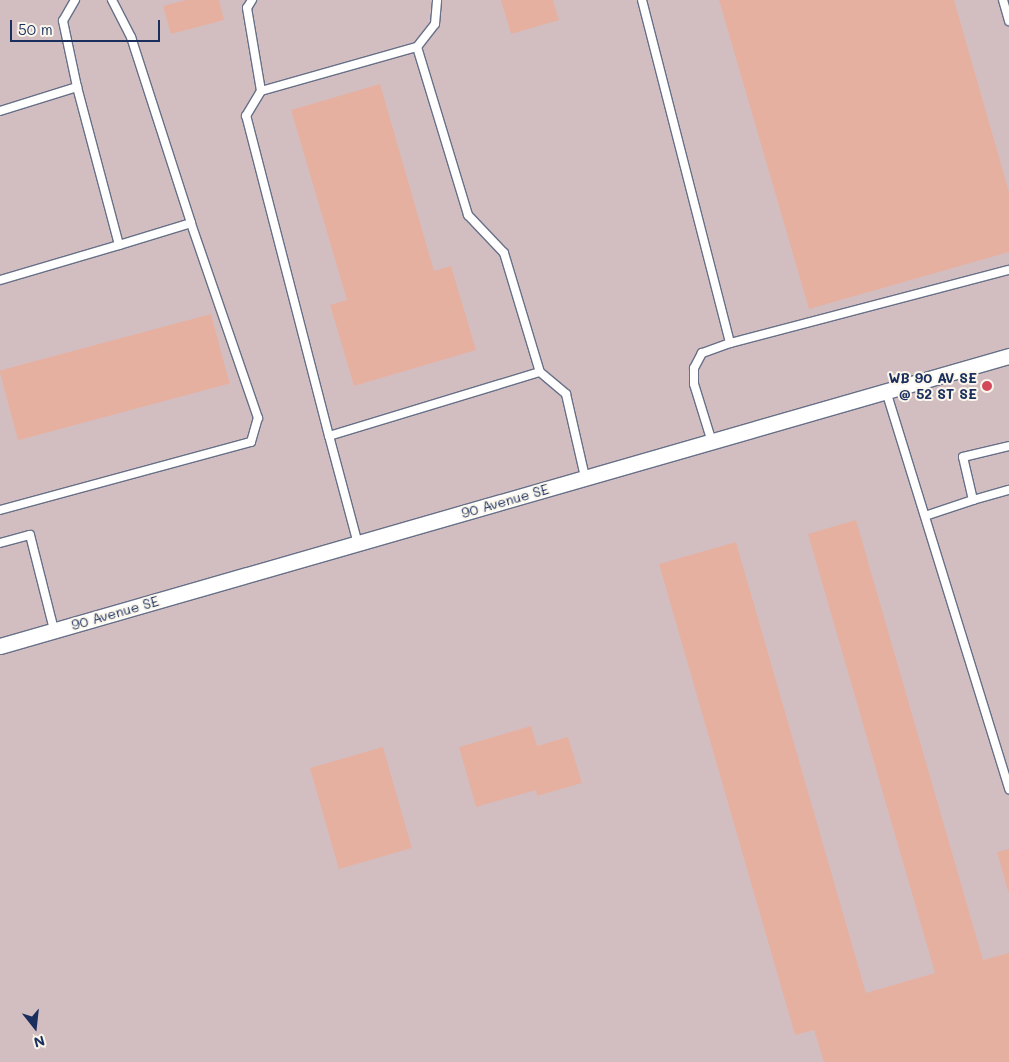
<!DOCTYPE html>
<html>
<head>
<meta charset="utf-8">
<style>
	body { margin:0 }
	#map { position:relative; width:1009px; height:1062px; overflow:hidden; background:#f3ead2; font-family:Mali,sans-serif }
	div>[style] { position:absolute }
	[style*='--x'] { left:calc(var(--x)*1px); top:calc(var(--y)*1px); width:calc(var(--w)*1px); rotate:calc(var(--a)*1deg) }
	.industrial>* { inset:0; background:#d2bec1; transform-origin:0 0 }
	.building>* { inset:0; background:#e6b0a1; transform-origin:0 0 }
	.roads { filter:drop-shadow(1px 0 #677087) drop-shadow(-1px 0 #677087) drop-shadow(0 1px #677087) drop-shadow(0 -1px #677087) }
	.lane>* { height:8px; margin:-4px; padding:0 4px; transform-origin:4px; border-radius:4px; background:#fff }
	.street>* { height:15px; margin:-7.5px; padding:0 7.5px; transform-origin:7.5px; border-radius:7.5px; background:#fff }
	.dots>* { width:14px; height:14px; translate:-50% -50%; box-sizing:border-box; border:2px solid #fbf7ec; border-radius:50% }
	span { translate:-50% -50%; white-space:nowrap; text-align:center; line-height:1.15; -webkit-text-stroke:4px #fbf7ec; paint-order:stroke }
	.poi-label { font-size:14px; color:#1b2f5e; font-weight:700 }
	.right { translate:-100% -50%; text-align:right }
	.street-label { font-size:14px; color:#1b2f5e }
	.north { position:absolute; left:10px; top:1002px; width:50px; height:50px; -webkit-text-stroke:4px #fbf7ec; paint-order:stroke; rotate:164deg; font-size:14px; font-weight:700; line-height:20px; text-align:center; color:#1b2f5e }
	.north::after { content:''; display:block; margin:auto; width:18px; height:22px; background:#1b2f5e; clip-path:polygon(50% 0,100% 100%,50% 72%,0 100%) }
	.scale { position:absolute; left:10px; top:20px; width:150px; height:22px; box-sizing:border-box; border:2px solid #1b2f5e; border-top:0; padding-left:6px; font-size:15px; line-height:18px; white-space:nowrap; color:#1b2f5e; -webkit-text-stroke:4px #fbf7ec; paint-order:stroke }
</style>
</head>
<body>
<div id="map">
	<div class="industrial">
		<i style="left:0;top:0;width:1009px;height:1062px"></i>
	</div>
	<div class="building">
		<i style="clip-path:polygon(186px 0,219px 0,224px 20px,171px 34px,163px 6px)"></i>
		<i style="clip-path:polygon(501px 0,553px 0,559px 20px,511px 34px)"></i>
		<i style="clip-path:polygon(719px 0,954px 0,1009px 192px,1009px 252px,809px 309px)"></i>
		<i style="clip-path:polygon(380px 84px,434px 271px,451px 266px,476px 350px,354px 386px,330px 305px,347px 300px,291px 110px)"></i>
		<i style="left:211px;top:314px;width:72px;height:219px;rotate:75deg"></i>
		<i style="clip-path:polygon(856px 520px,983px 960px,1009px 953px,1009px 1062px,824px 1062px,814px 1030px,795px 1035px,659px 564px,736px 542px,866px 993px,935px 973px,808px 534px)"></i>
		<i style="clip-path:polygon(531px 726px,537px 746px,568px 737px,582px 783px,537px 796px,536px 790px,476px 807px,459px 747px)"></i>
		<i style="left:383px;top:747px;width:105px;height:76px;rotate:74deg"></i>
		<i style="clip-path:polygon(1009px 849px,1009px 891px,1008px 891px,997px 852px)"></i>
	</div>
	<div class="roads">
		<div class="lane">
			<i style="--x:75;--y:0;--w:24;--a:120"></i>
			<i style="--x:63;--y:21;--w:67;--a:78"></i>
			<i style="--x:112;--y:0;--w:42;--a:62.8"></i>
			<i style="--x:131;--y:37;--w:195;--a:72.1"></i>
			<i style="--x:252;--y:0;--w:9;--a:122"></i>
			<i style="--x:247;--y:8;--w:84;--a:80.4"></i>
			<i style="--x:642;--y:0;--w:354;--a:75.6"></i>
			<i style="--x:730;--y:343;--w:30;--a:160"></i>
			<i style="--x:702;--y:353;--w:17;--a:118"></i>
			<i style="--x:694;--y:368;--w:16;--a:90"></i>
			<i style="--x:694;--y:384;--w:61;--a:72.8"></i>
			<i style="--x:1003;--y:0;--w:22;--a:74"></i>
			<i style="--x:417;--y:47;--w:29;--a:-52"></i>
			<i style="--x:435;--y:24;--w:24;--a:-85"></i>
			<i style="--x:0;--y:111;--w:81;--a:-17.3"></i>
			<i style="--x:77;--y:87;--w:163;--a:75.1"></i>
			<i style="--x:119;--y:245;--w:124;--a:163.6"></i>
			<i style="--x:730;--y:343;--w:288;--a:-14.7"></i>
			<i style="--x:886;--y:391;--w:417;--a:72.8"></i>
			<i style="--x:329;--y:436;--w:331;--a:-104.5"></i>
			<i style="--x:246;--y:116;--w:29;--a:-59"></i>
			<i style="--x:261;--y:91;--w:162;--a:-15.8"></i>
			<i style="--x:417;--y:47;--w:176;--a:73.1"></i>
			<i style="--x:468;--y:215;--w:52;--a:46.5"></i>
			<i style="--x:504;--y:253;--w:124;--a:73.2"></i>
			<i style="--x:973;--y:500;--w:37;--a:-16"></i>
			<i style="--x:0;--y:510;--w:260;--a:-15.2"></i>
			<i style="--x:251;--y:442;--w:25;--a:-74"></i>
			<i style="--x:258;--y:418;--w:206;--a:-109"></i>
			<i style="--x:191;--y:223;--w:75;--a:163"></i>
			<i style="--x:925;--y:516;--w:51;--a:-18.4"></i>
			<i style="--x:973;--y:500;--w:44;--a:-103.1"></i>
			<i style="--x:963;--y:457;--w:47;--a:-13.4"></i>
			<i style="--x:0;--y:543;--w:31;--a:-15"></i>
			<i style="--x:30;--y:535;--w:98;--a:75.8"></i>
			<i style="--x:358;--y:544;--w:112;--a:-105"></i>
			<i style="--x:329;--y:436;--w:220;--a:-16.9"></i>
			<i style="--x:540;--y:372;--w:34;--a:40"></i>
			<i style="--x:566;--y:394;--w:85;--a:77.1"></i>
		</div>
		<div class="street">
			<i style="--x:0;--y:646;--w:1050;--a:-16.04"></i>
		</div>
	</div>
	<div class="dots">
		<i style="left:987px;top:386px;background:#d1495b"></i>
	</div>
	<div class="poi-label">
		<span class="right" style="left:977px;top:386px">WB 90 AV SE<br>@ 52 ST SE</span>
	</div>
	<div class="street-label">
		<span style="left:505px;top:501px;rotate:-16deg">90 Avenue SE</span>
		<span style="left:115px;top:613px;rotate:-16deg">90 Avenue SE</span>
	</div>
	<div class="north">N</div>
	<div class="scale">50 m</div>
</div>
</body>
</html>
